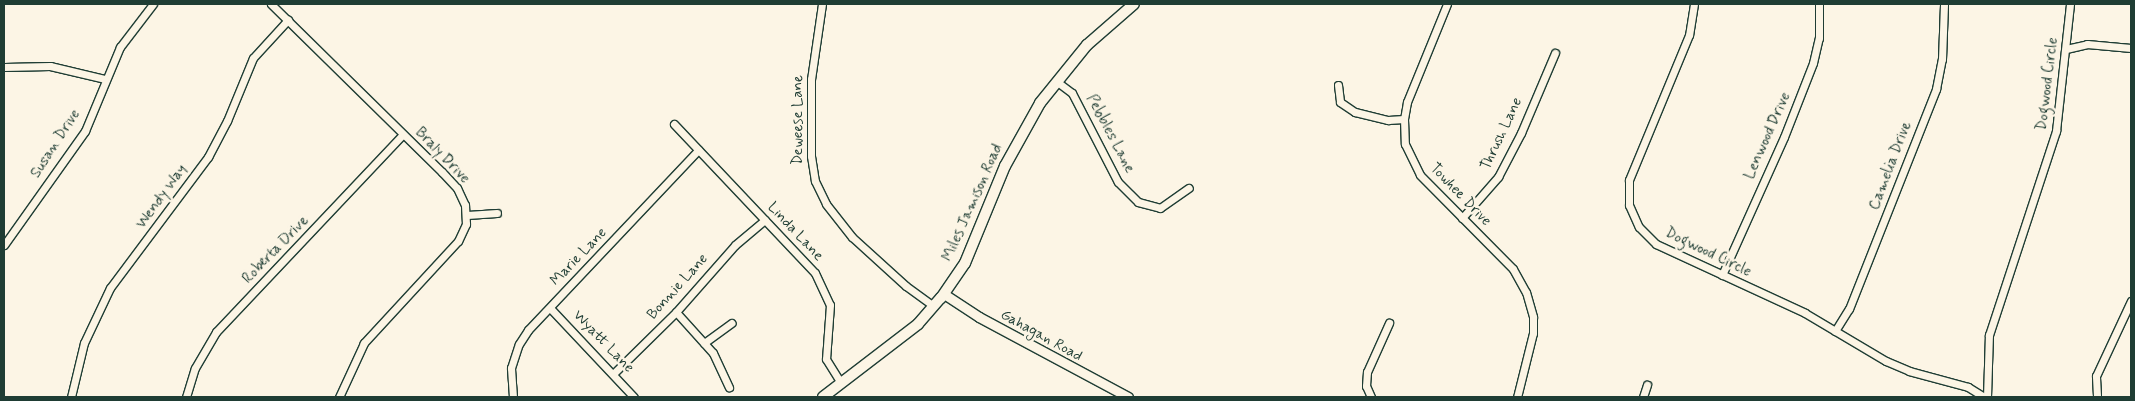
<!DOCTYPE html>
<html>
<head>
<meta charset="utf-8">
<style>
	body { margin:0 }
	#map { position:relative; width:2135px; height:401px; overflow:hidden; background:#fcf5e5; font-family:Mynerve,sans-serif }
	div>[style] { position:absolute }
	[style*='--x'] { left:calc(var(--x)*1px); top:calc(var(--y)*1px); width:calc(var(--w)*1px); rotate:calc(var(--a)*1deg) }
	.roads { filter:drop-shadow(1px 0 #1f3d34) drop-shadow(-1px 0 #1f3d34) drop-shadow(0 1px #1f3d34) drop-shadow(0 -1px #1f3d34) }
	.minor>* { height:7px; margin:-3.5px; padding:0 3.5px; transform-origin:3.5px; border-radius:3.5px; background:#fcf5e5 }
	.tertiary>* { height:9px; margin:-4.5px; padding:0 4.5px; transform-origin:4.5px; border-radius:4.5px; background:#fcf5e5 }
	.secondary>* { height:10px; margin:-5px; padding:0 5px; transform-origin:5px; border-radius:5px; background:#fcf5e5 }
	span { translate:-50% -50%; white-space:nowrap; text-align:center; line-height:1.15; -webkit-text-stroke:5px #fcf5e5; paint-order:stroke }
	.street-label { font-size:15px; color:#1f3d34 }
	.frame { position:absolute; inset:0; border:5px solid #1f3d34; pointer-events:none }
</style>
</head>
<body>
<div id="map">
	<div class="roads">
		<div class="minor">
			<i style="--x:271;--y:4;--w:240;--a:44.5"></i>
			<i style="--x:442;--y:172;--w:22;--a:47"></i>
			<i style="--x:457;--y:188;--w:19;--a:65"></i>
			<i style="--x:465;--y:205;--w:19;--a:87"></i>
			<i style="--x:466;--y:224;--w:19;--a:115"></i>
			<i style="--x:458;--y:241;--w:139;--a:132.7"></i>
			<i style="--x:364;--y:343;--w:60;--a:114.8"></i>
			<i style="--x:822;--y:4;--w:76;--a:98.3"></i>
			<i style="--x:811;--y:79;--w:77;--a:90"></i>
			<i style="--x:811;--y:156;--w:25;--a:81"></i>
			<i style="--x:815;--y:181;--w:25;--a:64"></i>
			<i style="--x:826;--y:204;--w:42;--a:51.8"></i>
			<i style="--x:852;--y:237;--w:73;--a:42.2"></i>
			<i style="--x:906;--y:286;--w:34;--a:36"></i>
			<i style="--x:1447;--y:4;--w:106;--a:112.2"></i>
			<i style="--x:1407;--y:102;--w:17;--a:100"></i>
			<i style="--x:1404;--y:119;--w:25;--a:88"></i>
			<i style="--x:1405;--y:144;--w:34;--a:64"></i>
			<i style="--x:1420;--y:175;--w:132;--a:45.3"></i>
			<i style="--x:1513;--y:269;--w:26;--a:61"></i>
			<i style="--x:1526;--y:292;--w:26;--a:74"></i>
			<i style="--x:1533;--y:317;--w:16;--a:90"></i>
			<i style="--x:1533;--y:333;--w:66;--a:104"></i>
			<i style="--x:1694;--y:4;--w:31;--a:99"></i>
			<i style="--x:1689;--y:35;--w:157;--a:112.5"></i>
			<i style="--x:1629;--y:180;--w:25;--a:90"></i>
			<i style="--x:1629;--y:205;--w:24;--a:66"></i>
			<i style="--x:1639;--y:227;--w:24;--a:45"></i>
			<i style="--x:1656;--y:244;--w:164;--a:24.8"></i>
			<i style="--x:1805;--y:313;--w:94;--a:30.7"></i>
			<i style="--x:1886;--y:361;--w:25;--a:23"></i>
			<i style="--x:1909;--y:371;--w:61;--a:15.2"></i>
			<i style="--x:1968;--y:387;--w:19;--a:32"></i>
			<i style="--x:2066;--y:49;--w:22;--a:-13"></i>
			<i style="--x:2087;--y:44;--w:44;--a:5.2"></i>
			<i style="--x:4;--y:67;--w:46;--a:-1.2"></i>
			<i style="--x:50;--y:66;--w:57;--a:13.3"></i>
			<i style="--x:1056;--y:81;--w:20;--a:37"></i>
			<i style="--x:1072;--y:93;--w:100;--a:62.7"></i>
			<i style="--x:1118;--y:182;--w:28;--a:45"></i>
			<i style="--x:1138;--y:202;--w:23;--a:15"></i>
			<i style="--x:1160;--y:208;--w:35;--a:-35"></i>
			<i style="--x:1338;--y:85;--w:17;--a:83"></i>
			<i style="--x:1340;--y:102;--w:18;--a:34"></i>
			<i style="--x:1355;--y:112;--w:34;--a:14"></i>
			<i style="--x:1388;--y:120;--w:16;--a:-4"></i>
			<i style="--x:674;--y:124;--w:205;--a:46.6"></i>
			<i style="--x:815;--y:273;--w:35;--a:65"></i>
			<i style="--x:830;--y:305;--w:54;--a:94.2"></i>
			<i style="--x:826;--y:359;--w:28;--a:58"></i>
			<i style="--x:467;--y:215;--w:30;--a:-4"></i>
			<i style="--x:1462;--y:218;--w:55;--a:-48.7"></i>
			<i style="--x:1498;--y:177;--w:50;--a:-62.4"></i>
			<i style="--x:1521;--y:133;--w:87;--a:-67"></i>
			<i style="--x:4;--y:245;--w:140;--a:-54.6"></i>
			<i style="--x:85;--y:131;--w:91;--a:-67.4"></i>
			<i style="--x:120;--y:47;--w:54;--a:-52.5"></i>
			<i style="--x:1722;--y:275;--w:151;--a:-65.8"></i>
			<i style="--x:1784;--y:137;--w:79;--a:-68.6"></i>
			<i style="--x:1813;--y:63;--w:26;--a:-77"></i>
			<i style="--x:1819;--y:38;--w:34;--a:-90"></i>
			<i style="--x:550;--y:308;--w:122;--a:46.7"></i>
			<i style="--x:676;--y:312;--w:55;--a:47.9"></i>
			<i style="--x:713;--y:353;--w:38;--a:65"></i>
			<i style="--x:1835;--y:331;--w:26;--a:-58"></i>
			<i style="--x:1849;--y:309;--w:237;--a:-68.4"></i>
			<i style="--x:1936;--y:89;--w:31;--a:-79"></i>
			<i style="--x:1942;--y:59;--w:55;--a:-87.9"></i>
			<i style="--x:704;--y:343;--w:34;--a:-36"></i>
			<i style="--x:614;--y:373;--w:87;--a:-44.5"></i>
			<i style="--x:676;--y:312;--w:89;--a:-48.6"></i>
			<i style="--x:735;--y:245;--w:39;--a:-40"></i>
			<i style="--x:2097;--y:396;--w:20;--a:-93"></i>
			<i style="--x:2096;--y:376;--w:83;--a:-65"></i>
			<i style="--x:71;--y:397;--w:56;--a:-76.5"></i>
			<i style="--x:84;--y:343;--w:61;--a:-64.7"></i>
			<i style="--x:110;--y:288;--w:164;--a:-53.2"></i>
			<i style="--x:208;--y:157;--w:41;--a:-62.2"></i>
			<i style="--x:227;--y:121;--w:68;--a:-67.6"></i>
			<i style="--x:253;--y:58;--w:52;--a:-47.4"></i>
			<i style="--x:186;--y:397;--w:30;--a:-73"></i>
			<i style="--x:195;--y:368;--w:42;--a:-59.7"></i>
			<i style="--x:216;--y:332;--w:272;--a:-46.6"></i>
			<i style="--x:513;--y:397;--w:29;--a:-94"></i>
			<i style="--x:511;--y:368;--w:25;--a:-72"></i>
			<i style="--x:519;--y:344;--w:17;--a:-57"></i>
			<i style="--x:528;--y:330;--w:248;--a:-46.6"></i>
			<i style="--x:1371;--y:397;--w:12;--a:-114"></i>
			<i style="--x:1366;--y:386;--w:14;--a:-86"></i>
			<i style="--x:1367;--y:372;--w:54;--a:-65.8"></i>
			<i style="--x:1643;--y:397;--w:13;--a:-72"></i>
			<i style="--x:1987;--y:397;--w:62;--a:-88.2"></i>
			<i style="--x:1989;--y:335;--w:215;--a:-71.8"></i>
			<i style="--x:2056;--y:131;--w:128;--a:-83.7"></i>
		</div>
		<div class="tertiary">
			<i style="--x:944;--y:294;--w:42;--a:33.3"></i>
			<i style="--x:979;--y:317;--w:169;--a:28.2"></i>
		</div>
		<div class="secondary">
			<i style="--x:823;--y:397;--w:120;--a:-37.5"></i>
			<i style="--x:918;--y:324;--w:35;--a:-49"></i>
			<i style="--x:941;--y:298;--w:42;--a:-55.6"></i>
			<i style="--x:965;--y:263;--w:105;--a:-67.6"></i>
			<i style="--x:1005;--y:166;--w:72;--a:-60.9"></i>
			<i style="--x:1040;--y:103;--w:75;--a:-51"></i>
			<i style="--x:1087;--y:45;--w:62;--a:-41.1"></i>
		</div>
	</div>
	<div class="street-label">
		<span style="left:2048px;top:84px;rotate:-83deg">Dogwood Circle</span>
		<span style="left:799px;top:120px;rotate:-90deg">Deweese Lane</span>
		<span style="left:1110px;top:134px;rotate:62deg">Pebbles Lane</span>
		<span style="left:1502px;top:134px;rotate:-65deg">Thrush Lane</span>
		<span style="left:1768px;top:136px;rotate:-66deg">Lenwood Drive</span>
		<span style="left:56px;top:144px;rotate:-57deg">Susan Drive</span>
		<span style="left:442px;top:156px;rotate:46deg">Braly Drive</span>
		<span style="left:1891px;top:166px;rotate:-69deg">Camelia Drive</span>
		<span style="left:1460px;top:195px;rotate:46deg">Towhee Drive</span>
		<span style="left:162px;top:197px;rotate:-54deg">Wendy Way</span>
		<span style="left:973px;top:203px;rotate:-66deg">Miles Jamison Road</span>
		<span style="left:795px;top:232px;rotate:47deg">Linda Lane</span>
		<span style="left:276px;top:250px;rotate:-46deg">Roberta Drive</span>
		<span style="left:1708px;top:253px;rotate:26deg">Dogwood Circle</span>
		<span style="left:579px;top:257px;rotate:-46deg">Marie Lane</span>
		<span style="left:678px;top:287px;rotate:-48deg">Bonnie Lane</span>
		<span style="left:1041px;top:336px;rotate:29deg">Gahagan Road</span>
		<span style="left:603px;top:342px;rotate:46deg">Wyatt Lane</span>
	</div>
	<div class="frame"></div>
</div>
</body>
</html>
